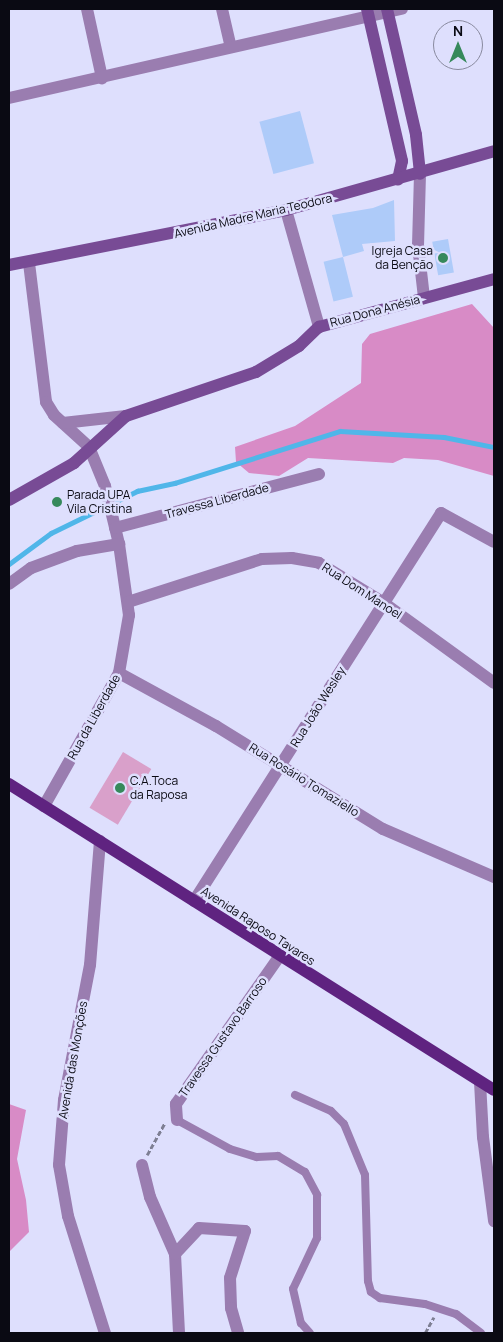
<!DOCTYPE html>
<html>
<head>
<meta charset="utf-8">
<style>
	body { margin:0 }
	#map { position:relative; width:503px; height:1342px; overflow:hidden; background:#dedffd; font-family:Manrope,sans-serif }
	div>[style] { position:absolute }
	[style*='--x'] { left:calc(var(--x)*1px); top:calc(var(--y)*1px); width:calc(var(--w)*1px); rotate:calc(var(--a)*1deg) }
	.green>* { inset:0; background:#d9a0ca; transform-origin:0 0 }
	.forest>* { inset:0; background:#d88bc6 }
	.stream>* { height:4.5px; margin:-2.25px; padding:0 2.25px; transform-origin:2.25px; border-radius:2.25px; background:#50b6e9 }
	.building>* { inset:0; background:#aecbf9; transform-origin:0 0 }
	.path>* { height:2.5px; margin-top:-1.25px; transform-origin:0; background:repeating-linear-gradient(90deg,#7e7f93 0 5px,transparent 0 7.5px) }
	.lane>* { height:8px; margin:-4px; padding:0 4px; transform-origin:4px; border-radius:4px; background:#9a7db0 }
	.street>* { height:12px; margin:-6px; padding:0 6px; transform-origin:6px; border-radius:6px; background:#9a7db0 }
	.secondary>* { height:12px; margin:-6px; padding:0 6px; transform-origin:6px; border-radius:6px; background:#784b95 }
	.primary>* { height:12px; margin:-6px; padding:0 6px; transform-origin:6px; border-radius:6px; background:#5f2380 }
	.dots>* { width:14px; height:14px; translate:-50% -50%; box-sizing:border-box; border:2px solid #dedffd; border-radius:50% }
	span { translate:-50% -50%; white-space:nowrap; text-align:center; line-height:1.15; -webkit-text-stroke:5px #dedffd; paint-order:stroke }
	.street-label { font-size:12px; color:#0a0a13 }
	.poi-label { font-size:12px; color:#0a0a13 }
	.right { translate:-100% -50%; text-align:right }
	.left { translate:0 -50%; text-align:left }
	.frame { position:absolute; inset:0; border:10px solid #0a0a13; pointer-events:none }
	.north { position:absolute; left:433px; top:20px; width:50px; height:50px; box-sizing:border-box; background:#dedffd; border:1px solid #898a9f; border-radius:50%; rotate:0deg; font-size:14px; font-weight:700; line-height:20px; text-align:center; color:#0a0a13 }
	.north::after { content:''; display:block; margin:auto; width:18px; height:22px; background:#36895b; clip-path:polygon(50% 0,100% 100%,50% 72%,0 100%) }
</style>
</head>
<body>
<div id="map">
	<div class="green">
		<i style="left:123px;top:752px;width:33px;height:65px;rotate:31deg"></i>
	</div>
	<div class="forest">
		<i style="clip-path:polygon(472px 304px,494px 328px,494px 476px,438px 460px,404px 458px,393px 463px,308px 458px,279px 476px,249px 473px,236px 462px,235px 447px,295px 426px,361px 383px,362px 344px,370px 334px)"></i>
		<i style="clip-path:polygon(9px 1104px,26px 1110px,17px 1159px,26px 1200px,29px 1232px,9px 1252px)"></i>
	</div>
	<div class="stream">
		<i style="--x:9;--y:564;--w:52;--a:-36.4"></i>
		<i style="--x:51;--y:533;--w:96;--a:-26"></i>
		<i style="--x:137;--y:491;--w:39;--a:-12"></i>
		<i style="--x:175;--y:483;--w:173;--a:-17.5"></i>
		<i style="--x:340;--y:431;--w:104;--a:3.3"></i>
		<i style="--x:444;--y:437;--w:51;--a:11.3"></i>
	</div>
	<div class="building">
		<i style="left:300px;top:111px;width:54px;height:42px;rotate:75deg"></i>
		<i style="clip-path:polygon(394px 200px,395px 241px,362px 244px,364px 251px,343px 257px,332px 215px,373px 208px)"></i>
		<i style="left:448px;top:239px;width:34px;height:16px;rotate:80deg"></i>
		<i style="left:343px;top:257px;width:41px;height:20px;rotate:76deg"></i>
	</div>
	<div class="path">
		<i style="--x:147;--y:1155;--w:37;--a:-61"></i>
		<i style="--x:425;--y:1333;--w:18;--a:-61"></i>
	</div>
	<div class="lane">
		<i style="--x:295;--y:1095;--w:39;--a:24"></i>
		<i style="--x:331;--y:1111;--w:18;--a:45"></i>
		<i style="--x:344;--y:1124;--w:55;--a:67.6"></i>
		<i style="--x:365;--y:1175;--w:106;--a:88.4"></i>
		<i style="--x:368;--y:1281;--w:11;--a:75"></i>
		<i style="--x:371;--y:1292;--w:11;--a:34"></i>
		<i style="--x:380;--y:1298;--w:45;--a:7.6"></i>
		<i style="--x:425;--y:1304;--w:33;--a:18"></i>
		<i style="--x:456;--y:1314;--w:31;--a:37"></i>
		<i style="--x:177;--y:1120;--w:60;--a:28.7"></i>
		<i style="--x:230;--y:1149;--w:28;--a:17"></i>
		<i style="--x:257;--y:1157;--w:21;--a:-3"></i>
		<i style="--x:278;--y:1156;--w:31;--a:31"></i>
		<i style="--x:305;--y:1172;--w:26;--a:62"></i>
		<i style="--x:317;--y:1195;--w:43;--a:90"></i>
		<i style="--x:317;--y:1238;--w:56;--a:115.2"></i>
		<i style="--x:293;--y:1289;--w:35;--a:77"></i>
		<i style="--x:301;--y:1323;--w:13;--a:48"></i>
	</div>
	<div class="street">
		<i style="--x:87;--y:9;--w:71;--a:77.7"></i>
		<i style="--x:222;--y:9;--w:39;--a:77"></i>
		<i style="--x:9;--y:98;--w:403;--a:-12.8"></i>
		<i style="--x:420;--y:174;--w:71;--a:91.6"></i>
		<i style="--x:418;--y:245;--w:53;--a:83.5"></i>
		<i style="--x:286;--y:210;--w:122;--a:74.2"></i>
		<i style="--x:29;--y:263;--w:140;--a:83"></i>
		<i style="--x:46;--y:402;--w:15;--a:58"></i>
		<i style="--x:54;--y:415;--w:47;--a:42.4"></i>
		<i style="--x:89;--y:447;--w:42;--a:67.7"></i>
		<i style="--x:105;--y:486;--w:60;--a:76.4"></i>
		<i style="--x:119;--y:544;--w:72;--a:82"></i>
		<i style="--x:129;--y:615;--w:59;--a:99.8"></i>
		<i style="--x:119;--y:673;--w:153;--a:119.4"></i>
		<i style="--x:63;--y:423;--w:63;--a:-6.3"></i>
		<i style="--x:115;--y:528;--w:211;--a:-14.8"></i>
		<i style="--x:9;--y:584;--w:27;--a:-36"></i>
		<i style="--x:31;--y:568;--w:49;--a:-20.3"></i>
		<i style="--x:77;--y:551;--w:43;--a:-9.5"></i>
		<i style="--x:128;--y:602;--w:141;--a:-17.8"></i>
		<i style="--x:262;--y:559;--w:30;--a:-2"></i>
		<i style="--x:292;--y:558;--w:27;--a:10"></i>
		<i style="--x:319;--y:563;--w:76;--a:31.6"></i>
		<i style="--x:384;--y:603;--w:136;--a:36"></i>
		<i style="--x:119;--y:673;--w:111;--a:28.7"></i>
		<i style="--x:216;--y:726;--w:196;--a:31.7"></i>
		<i style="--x:383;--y:829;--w:121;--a:23.4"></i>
		<i style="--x:100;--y:841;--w:124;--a:94.6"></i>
		<i style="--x:90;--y:965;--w:137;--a:100.9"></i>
		<i style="--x:64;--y:1100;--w:65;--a:94.4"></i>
		<i style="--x:59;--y:1165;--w:52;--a:80"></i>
		<i style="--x:68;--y:1216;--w:123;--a:72.5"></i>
		<i style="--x:194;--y:901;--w:460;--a:-57.5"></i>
		<i style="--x:441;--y:513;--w:60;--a:28.7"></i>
		<i style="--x:480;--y:1082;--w:55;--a:86.9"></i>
		<i style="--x:483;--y:1137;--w:85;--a:82.5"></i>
		<i style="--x:177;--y:1120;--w:16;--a:-94"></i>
		<i style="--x:176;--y:1104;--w:179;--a:-55"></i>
		<i style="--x:142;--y:1165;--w:33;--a:76"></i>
		<i style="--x:150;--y:1197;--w:62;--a:66.3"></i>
		<i style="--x:175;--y:1254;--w:79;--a:87.1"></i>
		<i style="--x:175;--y:1254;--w:35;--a:-47"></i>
		<i style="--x:199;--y:1228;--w:46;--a:3.7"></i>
		<i style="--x:245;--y:1231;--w:49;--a:107.7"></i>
		<i style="--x:230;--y:1278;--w:30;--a:88"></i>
		<i style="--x:231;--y:1308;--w:26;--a:74"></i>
	</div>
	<div class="secondary">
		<i style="--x:367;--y:9;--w:156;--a:77"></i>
		<i style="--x:402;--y:161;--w:19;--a:102"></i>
		<i style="--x:387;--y:9;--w:129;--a:77"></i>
		<i style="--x:416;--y:135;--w:39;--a:84"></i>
		<i style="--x:9;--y:265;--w:282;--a:-11.2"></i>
		<i style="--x:286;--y:210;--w:216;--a:-15.8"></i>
		<i style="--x:9;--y:500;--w:75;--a:-29.6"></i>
		<i style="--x:74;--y:463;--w:70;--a:-42.1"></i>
		<i style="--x:126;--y:416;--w:137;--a:-18.7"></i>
		<i style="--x:256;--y:372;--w:50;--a:-31.2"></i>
		<i style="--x:299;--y:346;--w:28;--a:-44"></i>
		<i style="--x:319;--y:327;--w:181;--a:-15.3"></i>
	</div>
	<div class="primary">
		<i style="--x:9;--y:784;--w:573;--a:32.25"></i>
	</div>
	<div class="dots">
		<i style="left:443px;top:258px;background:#36895b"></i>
		<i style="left:57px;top:502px;background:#36895b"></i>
		<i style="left:120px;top:788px;background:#36895b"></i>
	</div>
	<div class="street-label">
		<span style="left:253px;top:216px;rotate:-13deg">Avenida Madre Maria Teodora</span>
		<span style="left:375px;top:311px;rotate:-15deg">Rua Dona Anésia</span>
		<span style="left:217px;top:501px;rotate:-15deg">Travessa Liberdade</span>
		<span style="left:362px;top:591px;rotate:33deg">Rua Dom Manoel</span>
		<span style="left:318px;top:707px;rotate:-58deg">Rua João Wesley</span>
		<span style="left:94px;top:717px;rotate:-61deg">Rua da Liberdade</span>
		<span style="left:304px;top:780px;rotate:32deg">Rua Rosário Tomaziello</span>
		<span style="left:258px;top:926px;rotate:33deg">Avenida Raposo Tavares</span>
		<span style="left:223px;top:1037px;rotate:-55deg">Travessa Gustavo Barroso</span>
		<span style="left:73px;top:1060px;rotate:-80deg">Avenida das Monções</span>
	</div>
	<div class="poi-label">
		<span class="right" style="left:433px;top:258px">Igreja Casa<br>da Benção</span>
		<span class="left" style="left:67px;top:502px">Parada UPA<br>Vila Cristina</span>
		<span class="left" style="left:130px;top:788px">C.A.Toca<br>da Raposa</span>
	</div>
	<div class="frame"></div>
	<div class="north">N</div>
</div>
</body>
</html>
